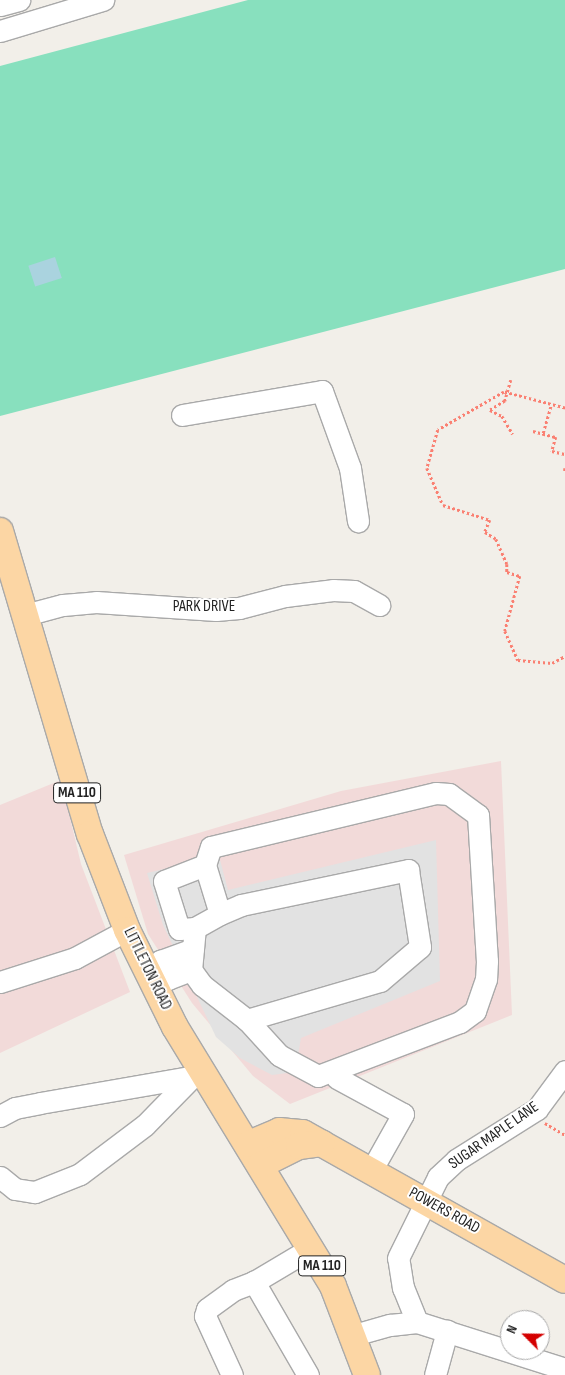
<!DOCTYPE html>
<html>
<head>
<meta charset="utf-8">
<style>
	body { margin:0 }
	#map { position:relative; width:565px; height:1375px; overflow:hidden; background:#f2efe9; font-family:"Sofia Sans Condensed",sans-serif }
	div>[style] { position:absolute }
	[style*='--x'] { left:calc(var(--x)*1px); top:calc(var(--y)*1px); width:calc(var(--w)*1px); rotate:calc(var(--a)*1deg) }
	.commercial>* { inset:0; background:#f2dad9 }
	.pitch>* { inset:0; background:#88e0be }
	.parking>* { inset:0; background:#e2e2e2 }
	.water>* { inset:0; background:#aad3df; transform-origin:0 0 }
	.path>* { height:2.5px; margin-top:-1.25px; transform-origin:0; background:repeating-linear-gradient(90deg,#fa8072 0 2.5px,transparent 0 5px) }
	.roads { filter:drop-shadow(1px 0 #a9a9a9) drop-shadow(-1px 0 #a9a9a9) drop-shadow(0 1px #a9a9a9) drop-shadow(0 -1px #a9a9a9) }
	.minor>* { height:21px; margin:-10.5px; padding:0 10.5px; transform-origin:10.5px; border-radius:10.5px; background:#fff }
	.major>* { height:26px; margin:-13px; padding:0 13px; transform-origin:13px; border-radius:13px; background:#fcd6a4 }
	span { translate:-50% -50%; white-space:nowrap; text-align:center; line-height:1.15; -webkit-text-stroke:4px #fff; paint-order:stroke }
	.shield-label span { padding:1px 4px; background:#fff; border:1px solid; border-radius:4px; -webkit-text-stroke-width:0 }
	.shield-label { font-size:15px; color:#222; font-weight:700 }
	.street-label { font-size:16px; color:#222 }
	.north { position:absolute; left:500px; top:1310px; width:50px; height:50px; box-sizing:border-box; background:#fff; border:1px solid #a7a7a7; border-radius:50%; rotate:293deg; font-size:14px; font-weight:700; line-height:20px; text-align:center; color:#222 }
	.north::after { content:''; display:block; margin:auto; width:18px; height:22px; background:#d40000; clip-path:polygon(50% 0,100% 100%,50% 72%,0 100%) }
</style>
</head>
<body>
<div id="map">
	<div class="commercial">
		<i style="clip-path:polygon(501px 761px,512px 1015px,290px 1104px,253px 1076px,192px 1003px,148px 934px,124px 855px,341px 791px)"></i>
		<i style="clip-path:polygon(61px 780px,81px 864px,130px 992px,0 1053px,0 805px)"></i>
	</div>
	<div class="pitch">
		<i style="clip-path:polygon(248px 0,565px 0,565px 269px,0 416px,0 66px)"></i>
	</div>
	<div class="parking">
		<i style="clip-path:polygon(436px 840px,440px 981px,301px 1038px,295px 1072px,272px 1075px,240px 1058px,216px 1037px,163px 925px,147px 873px,219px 856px,228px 890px)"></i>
	</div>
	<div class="water">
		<i style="left:55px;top:257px;width:22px;height:28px;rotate:72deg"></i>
	</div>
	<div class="path">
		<i style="--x:511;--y:380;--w:22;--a:106"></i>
		<i style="--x:505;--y:401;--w:17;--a:149"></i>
		<i style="--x:490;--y:410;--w:13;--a:27"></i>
		<i style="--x:502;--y:416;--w:21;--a:59"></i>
		<i style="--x:565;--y:408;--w:63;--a:-165.3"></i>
		<i style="--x:504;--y:392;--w:76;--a:150.1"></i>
		<i style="--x:438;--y:430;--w:40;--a:106"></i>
		<i style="--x:427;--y:468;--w:40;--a:66.6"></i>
		<i style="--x:443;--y:505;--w:49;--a:17.7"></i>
		<i style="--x:490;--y:520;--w:13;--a:113"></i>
		<i style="--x:485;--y:532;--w:13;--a:32"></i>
		<i style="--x:496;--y:539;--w:27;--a:66"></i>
		<i style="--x:507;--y:564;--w:8;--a:90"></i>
		<i style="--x:507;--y:572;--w:14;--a:17"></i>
		<i style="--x:520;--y:576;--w:57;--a:105.3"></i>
		<i style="--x:505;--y:631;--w:32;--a:66"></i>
		<i style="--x:518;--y:660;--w:34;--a:5"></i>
		<i style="--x:552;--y:663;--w:15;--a:-28"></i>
		<i style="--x:533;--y:431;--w:24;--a:15"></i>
		<i style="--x:556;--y:437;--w:15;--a:106"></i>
		<i style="--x:552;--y:451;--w:13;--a:13"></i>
		<i style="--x:543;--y:433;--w:29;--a:-74"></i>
		<i style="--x:565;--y:468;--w:3;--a:90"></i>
		<i style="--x:545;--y:1123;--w:23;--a:31"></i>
	</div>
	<div class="roads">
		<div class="minor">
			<i style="--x:0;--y:5;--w:20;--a:-15"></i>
			<i style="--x:0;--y:31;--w:108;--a:-16.8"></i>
			<i style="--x:182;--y:415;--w:142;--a:-9.7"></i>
			<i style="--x:322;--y:391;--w:82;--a:70"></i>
			<i style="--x:350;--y:468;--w:54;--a:81.4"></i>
			<i style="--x:25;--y:615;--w:39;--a:-15"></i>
			<i style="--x:63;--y:605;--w:33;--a:-5"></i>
			<i style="--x:96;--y:602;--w:120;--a:3.8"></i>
			<i style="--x:216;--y:610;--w:23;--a:-5"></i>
			<i style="--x:239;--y:608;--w:48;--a:-14.6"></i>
			<i style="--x:285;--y:596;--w:48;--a:-7.1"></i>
			<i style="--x:333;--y:590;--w:21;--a:3"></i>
			<i style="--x:354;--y:591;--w:29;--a:29"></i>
			<i style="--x:205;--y:865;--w:19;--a:-72"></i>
			<i style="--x:211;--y:847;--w:231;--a:-13.5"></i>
			<i style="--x:436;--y:793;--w:13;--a:4"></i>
			<i style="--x:449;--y:794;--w:36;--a:36"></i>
			<i style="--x:478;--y:815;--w:146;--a:86.5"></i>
			<i style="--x:487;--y:961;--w:18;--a:93"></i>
			<i style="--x:486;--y:979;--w:34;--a:109"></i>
			<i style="--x:475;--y:1011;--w:19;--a:144"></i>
			<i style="--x:460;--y:1022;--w:152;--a:159.2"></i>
			<i style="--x:318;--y:1076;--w:44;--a:-151.7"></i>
			<i style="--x:279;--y:1055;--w:47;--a:-132.4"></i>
			<i style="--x:408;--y:870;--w:78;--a:81.1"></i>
			<i style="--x:420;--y:947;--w:52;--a:139.6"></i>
			<i style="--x:380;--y:981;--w:139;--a:163.7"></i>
			<i style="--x:247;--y:1020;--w:57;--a:-142.1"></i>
			<i style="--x:202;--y:985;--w:19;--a:-126"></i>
			<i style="--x:191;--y:970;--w:42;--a:-84.6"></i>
			<i style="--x:195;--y:928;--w:29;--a:-29"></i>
			<i style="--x:220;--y:914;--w:23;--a:-23"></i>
			<i style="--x:241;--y:905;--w:171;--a:-11.8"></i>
			<i style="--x:195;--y:928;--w:16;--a:176"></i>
			<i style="--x:179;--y:929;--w:50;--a:-107.4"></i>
			<i style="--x:164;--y:881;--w:44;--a:-21.3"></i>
			<i style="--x:205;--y:865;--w:51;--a:73"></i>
			<i style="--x:191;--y:970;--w:25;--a:159"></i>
			<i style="--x:168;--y:979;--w:19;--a:-171"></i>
			<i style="--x:149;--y:976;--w:19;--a:-54"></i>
			<i style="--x:160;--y:961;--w:35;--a:-20"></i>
			<i style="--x:0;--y:982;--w:79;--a:-17.7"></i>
			<i style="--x:75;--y:958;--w:59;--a:-28.3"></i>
			<i style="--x:337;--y:1078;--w:75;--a:28.6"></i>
			<i style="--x:403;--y:1114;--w:65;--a:119.3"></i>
			<i style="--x:0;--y:1116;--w:17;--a:-28"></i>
			<i style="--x:15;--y:1108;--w:25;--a:-11"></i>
			<i style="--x:40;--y:1103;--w:153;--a:-9.8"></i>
			<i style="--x:0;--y:1177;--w:19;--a:39"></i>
			<i style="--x:15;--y:1189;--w:20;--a:9"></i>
			<i style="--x:35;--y:1192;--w:48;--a:-21.8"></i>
			<i style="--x:80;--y:1174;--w:81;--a:-37"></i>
			<i style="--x:145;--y:1125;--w:67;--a:-45.6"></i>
			<i style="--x:417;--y:1322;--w:37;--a:-112"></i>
			<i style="--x:403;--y:1288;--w:30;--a:-99"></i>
			<i style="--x:398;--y:1258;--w:90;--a:-63.7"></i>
			<i style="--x:438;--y:1177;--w:25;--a:-43"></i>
			<i style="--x:456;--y:1160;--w:96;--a:-32.2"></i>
			<i style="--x:537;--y:1109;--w:47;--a:-53.6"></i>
			<i style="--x:354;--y:1335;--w:37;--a:-16"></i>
			<i style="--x:390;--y:1325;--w:27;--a:-6"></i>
			<i style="--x:417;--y:1322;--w:155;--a:17.6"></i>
			<i style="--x:232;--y:1375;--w:65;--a:-114.6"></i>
			<i style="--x:205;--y:1316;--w:7;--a:-74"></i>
			<i style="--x:207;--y:1309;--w:32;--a:-36"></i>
			<i style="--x:233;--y:1290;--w:22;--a:-21"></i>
			<i style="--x:308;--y:1375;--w:108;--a:-120.1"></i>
			<i style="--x:254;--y:1282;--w:66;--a:-30.8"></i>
			<i style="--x:435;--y:1375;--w:46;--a:-74.7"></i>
		</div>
		<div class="major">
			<i style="--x:0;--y:531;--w:316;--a:73.5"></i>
			<i style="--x:90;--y:834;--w:103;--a:68.9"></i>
			<i style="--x:127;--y:930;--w:108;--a:63.7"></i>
			<i style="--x:175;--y:1027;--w:303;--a:58.6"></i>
			<i style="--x:333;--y:1286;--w:95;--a:69.1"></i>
			<i style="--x:249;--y:1144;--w:33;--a:-23"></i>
			<i style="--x:279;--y:1131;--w:24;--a:5"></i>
			<i style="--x:303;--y:1133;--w:300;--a:29.3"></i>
			<i style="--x:261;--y:1165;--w:42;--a:-26.6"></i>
			<i style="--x:299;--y:1146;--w:23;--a:-7"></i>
		</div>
	</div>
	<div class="shield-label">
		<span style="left:77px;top:793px">MA 110</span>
		<span style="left:322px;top:1266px">MA 110</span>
	</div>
	<div class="street-label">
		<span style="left:204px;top:607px">PARK DRIVE</span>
		<span style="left:147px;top:969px;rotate:64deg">LITTLETON ROAD</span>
		<span style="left:494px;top:1136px;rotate:-35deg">SUGAR MAPLE LANE</span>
		<span style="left:444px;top:1211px;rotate:29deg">POWERS ROAD</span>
	</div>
	<div class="north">N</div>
</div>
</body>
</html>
